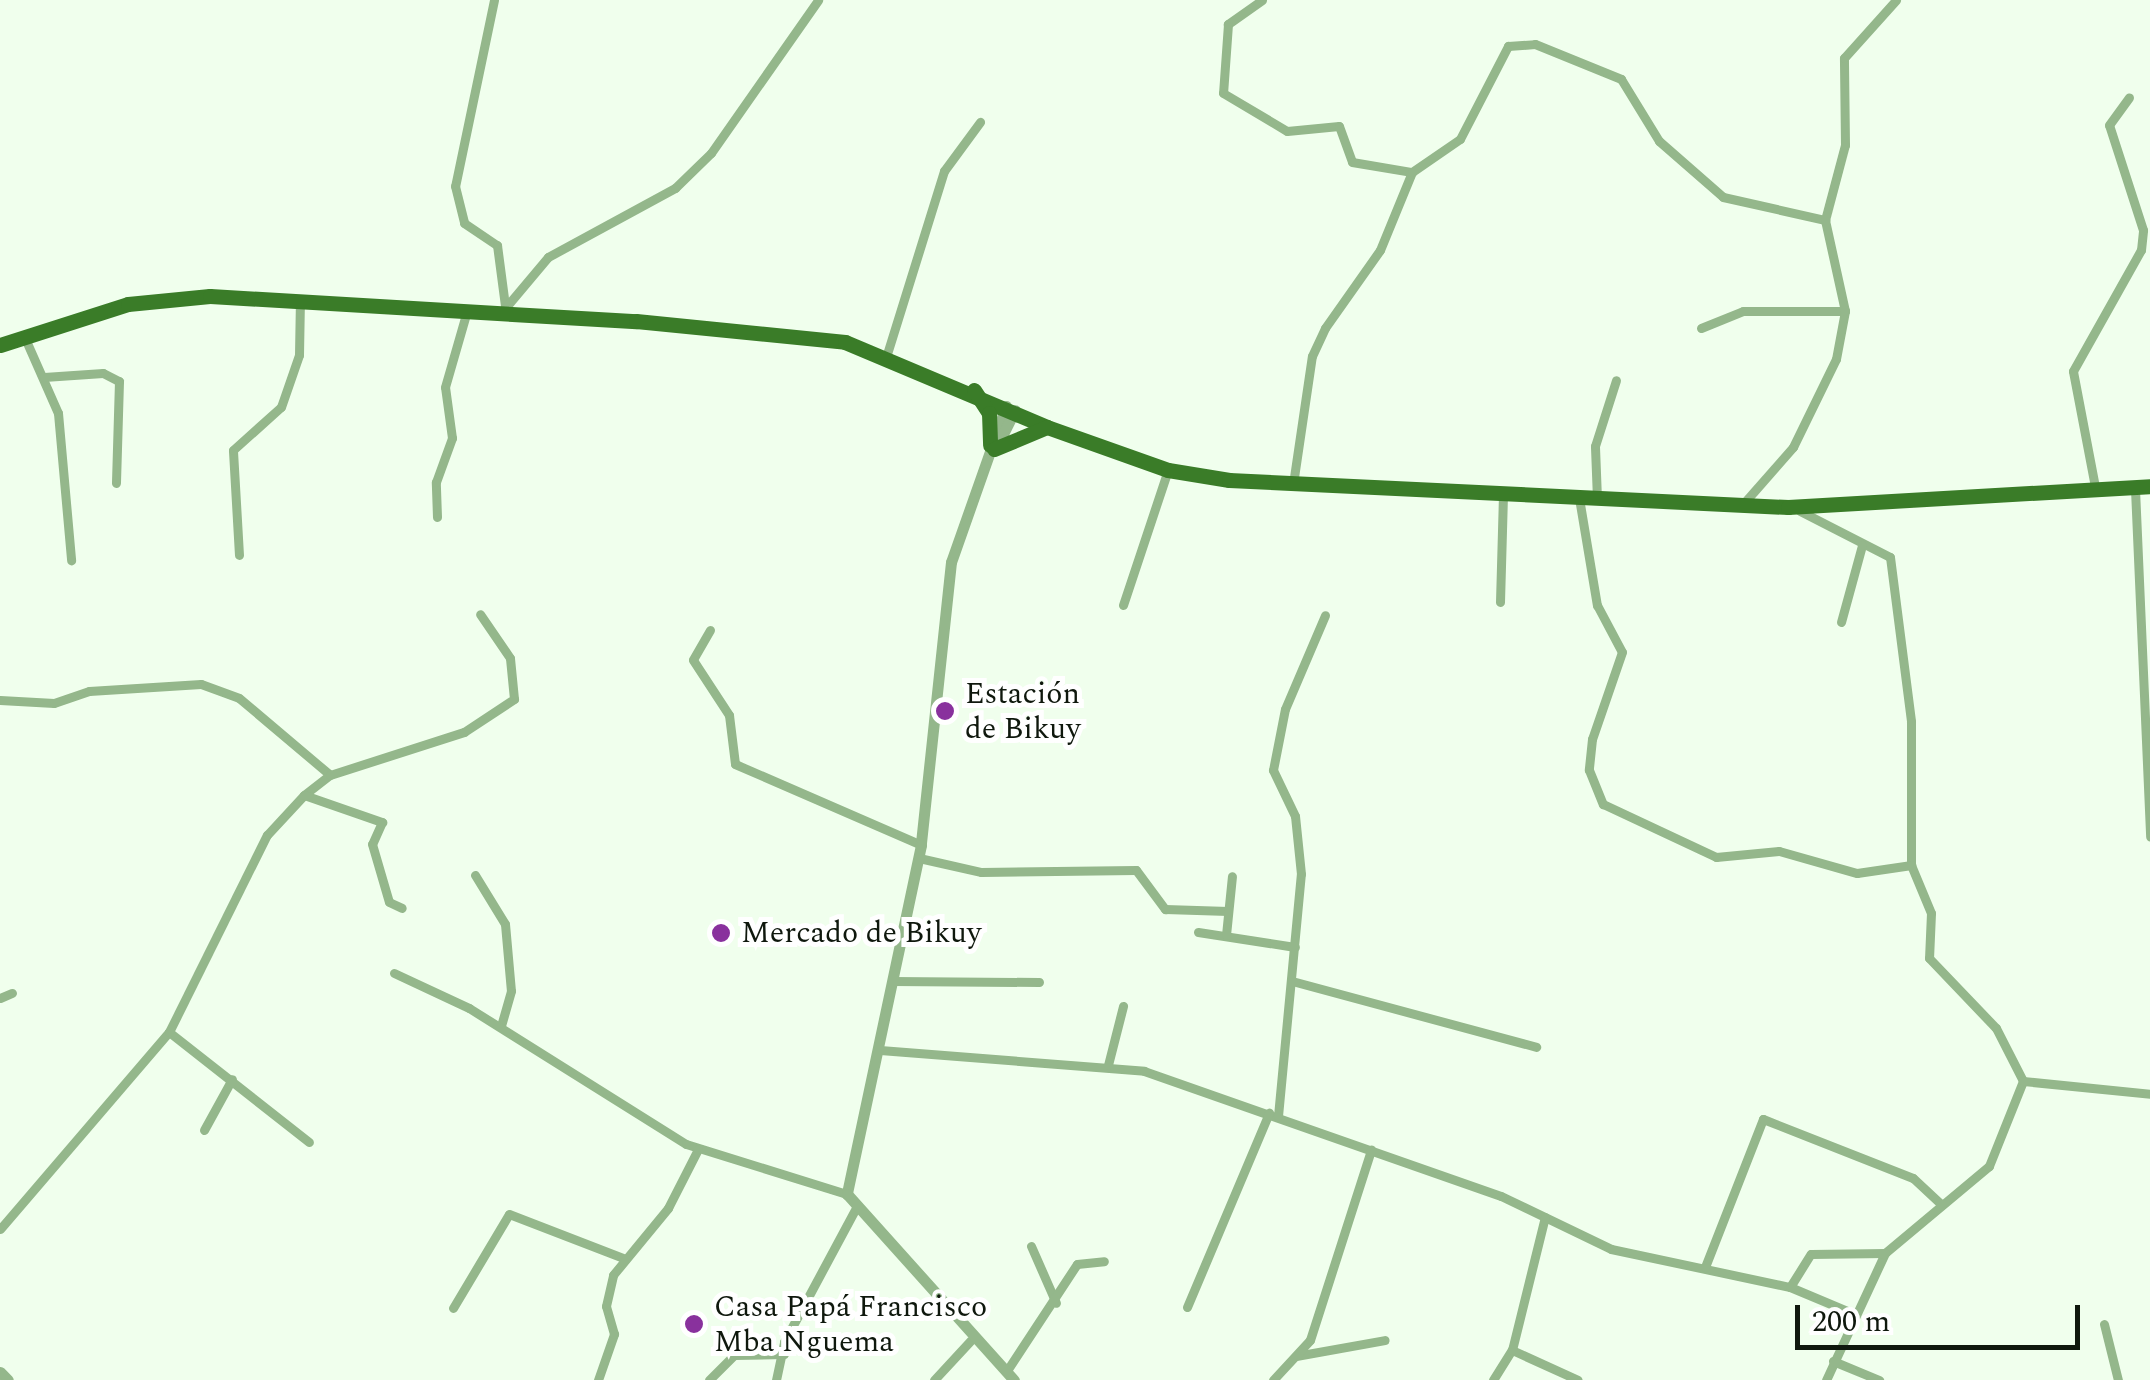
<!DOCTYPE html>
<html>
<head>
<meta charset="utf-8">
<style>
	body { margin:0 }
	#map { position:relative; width:2150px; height:1380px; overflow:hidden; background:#f0ffed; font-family:Spectral,serif }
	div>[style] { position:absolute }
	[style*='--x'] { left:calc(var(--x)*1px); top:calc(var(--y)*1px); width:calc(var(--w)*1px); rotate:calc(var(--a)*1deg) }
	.minor>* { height:9px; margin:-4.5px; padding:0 4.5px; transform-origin:4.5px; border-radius:4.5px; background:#94b78b }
	.tertiary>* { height:11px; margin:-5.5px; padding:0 5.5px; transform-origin:5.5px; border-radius:5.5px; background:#94b78b }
	.primary>* { height:15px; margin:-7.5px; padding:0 7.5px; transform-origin:7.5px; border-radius:7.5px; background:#3a7c28 }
	.dots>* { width:28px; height:28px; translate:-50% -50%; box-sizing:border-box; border:5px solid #fff; border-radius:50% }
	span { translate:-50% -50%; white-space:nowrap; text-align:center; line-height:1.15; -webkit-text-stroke:10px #fff; paint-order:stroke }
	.poi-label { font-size:30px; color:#0f180d }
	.left { translate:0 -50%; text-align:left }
	.scale { position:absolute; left:1795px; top:1305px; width:285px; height:45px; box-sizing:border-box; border:5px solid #0f180d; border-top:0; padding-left:12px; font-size:30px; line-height:35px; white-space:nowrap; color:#0f180d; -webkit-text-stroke:8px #fff; paint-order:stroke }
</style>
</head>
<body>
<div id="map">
	<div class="minor">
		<i style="--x:494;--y:0;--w:190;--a:101.8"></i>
		<i style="--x:455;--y:186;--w:38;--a:76"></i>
		<i style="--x:464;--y:223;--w:40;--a:34"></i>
		<i style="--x:497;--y:245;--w:62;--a:82.5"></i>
		<i style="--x:1262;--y:0;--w:42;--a:144.8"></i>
		<i style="--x:1228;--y:24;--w:69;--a:94.1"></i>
		<i style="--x:1223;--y:93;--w:74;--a:30.7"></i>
		<i style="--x:1287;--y:131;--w:52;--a:-5.5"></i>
		<i style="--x:1339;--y:126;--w:38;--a:70"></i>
		<i style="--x:1352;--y:162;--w:61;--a:9.5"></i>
		<i style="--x:501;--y:313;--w:73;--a:-50"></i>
		<i style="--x:548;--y:257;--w:145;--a:-28.5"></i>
		<i style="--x:675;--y:188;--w:50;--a:-44.2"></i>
		<i style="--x:711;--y:153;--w:187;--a:-55"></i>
		<i style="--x:1701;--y:328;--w:45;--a:-22"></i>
		<i style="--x:1743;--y:311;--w:102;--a:0"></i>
		<i style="--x:24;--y:336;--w:84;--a:66.2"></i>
		<i style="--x:58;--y:413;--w:148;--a:84.9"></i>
		<i style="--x:887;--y:354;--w:192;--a:-72.7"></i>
		<i style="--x:944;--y:171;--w:61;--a:-53.7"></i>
		<i style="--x:44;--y:377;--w:59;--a:-3.9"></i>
		<i style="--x:103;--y:373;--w:18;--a:27"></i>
		<i style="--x:119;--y:381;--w:102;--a:91.7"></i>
		<i style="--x:1293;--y:484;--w:129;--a:-81.6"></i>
		<i style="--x:1312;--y:356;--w:31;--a:-65"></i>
		<i style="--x:1325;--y:328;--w:95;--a:-54.8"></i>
		<i style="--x:1380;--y:250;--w:84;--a:-67.7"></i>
		<i style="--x:1412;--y:172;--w:58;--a:-34.5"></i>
		<i style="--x:1460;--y:139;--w:105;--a:-62.7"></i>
		<i style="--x:1508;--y:46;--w:27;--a:-4"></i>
		<i style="--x:1535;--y:44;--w:93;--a:22.1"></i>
		<i style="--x:1621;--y:79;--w:73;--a:58.5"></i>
		<i style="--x:1659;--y:141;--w:85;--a:41.2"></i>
		<i style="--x:1723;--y:197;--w:105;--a:12.7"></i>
		<i style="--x:2135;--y:489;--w:348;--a:87.5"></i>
		<i style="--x:2096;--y:492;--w:123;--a:-100.8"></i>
		<i style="--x:2073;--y:371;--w:139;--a:-60.7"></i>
		<i style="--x:2141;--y:250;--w:20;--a:-84"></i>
		<i style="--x:2143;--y:230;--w:110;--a:-107.9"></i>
		<i style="--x:2109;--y:125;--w:34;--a:-54"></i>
		<i style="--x:1579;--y:498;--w:109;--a:80.5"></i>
		<i style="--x:1597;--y:605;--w:53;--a:62"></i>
		<i style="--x:1622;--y:652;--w:92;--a:109"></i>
		<i style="--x:1592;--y:739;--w:31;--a:96"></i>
		<i style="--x:1589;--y:770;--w:37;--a:68"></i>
		<i style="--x:1603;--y:804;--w:125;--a:25.1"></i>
		<i style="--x:1716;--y:857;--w:63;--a:-5.4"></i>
		<i style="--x:1779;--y:851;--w:81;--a:15.8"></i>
		<i style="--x:1857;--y:873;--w:55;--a:-8.4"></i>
		<i style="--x:1597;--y:499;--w:53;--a:-92.2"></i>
		<i style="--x:1595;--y:446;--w:69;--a:-72.3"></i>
		<i style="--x:1743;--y:504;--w:76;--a:-48.7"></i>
		<i style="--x:1793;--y:447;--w:98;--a:-64"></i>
		<i style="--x:1836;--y:359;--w:49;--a:-79.4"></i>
		<i style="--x:1845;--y:311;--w:93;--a:-102.4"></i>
		<i style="--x:1825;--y:220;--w:78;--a:-75.1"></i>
		<i style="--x:1845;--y:145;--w:87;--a:-90.7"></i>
		<i style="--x:1844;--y:58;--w:78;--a:-48.1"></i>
		<i style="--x:1800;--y:511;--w:101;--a:27.1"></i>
		<i style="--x:1890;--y:557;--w:166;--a:82.7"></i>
		<i style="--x:1911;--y:722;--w:143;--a:90"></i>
		<i style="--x:1911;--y:865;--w:52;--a:67.4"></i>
		<i style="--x:1931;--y:913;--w:45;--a:92.5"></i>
		<i style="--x:1929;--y:958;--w:97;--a:46.3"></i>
		<i style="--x:1996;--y:1028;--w:59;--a:63"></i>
		<i style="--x:2023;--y:1081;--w:92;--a:111.8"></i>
		<i style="--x:1989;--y:1166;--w:136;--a:140.1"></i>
		<i style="--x:1885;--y:1253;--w:140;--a:114.9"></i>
		<i style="--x:437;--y:517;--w:35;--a:-92"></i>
		<i style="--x:436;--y:482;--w:47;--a:-70"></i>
		<i style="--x:452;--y:438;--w:51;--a:-97.8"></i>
		<i style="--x:445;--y:387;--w:79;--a:-73.9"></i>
		<i style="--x:239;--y:555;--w:105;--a:-93.3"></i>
		<i style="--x:233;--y:450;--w:64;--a:-41.9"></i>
		<i style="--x:281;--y:407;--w:55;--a:-70.9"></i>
		<i style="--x:299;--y:355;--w:55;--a:-89"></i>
		<i style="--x:1500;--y:602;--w:107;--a:-88.4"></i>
		<i style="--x:1123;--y:605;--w:142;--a:-71.6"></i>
		<i style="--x:1841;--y:622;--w:80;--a:-74.7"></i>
		<i style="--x:710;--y:630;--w:34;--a:120"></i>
		<i style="--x:693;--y:660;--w:66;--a:56.8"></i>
		<i style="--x:729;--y:715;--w:49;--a:83"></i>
		<i style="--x:735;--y:764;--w:203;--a:23.5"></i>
		<i style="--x:0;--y:700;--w:54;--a:3.2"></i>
		<i style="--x:54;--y:703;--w:37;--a:-19"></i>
		<i style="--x:89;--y:691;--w:112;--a:-3.6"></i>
		<i style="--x:201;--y:684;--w:40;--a:20.2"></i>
		<i style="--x:239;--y:698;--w:119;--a:40.2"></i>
		<i style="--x:304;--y:795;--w:33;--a:-38"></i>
		<i style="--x:330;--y:775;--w:141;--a:-17.8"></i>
		<i style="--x:464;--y:732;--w:60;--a:-33.4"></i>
		<i style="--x:514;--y:699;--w:41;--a:-95.6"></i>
		<i style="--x:510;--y:658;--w:53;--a:-124.3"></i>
		<i style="--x:919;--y:858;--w:64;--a:12.7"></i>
		<i style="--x:981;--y:872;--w:155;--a:-0.7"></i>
		<i style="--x:1136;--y:870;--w:49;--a:53.4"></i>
		<i style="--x:1165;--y:909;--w:63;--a:1.8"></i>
		<i style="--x:475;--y:875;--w:57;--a:58.5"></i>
		<i style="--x:505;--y:924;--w:67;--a:84.9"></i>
		<i style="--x:511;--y:991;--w:37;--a:106"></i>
		<i style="--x:1198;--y:932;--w:98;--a:8.8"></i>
		<i style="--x:1226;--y:935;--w:59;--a:-84.2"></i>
		<i style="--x:394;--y:973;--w:83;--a:25"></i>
		<i style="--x:469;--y:1008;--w:256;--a:32.1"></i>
		<i style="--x:686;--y:1144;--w:169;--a:17.3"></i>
		<i style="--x:892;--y:981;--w:147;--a:0.4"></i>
		<i style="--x:1292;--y:981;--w:253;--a:15.1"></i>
		<i style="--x:0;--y:998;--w:13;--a:-23"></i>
		<i style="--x:169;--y:1032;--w:178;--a:38.2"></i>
		<i style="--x:880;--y:1050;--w:265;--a:4.5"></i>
		<i style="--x:1144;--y:1071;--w:378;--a:19.3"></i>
		<i style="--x:1501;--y:1196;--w:122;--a:25.7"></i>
		<i style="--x:1611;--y:1249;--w:183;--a:12"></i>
		<i style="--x:1790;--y:1287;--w:67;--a:22.8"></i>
		<i style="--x:1108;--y:1065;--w:61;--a:-75.7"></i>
		<i style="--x:2023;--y:1081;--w:128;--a:5.8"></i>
		<i style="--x:1278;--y:1116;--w:243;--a:-84.6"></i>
		<i style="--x:1301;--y:874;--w:58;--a:-95.9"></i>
		<i style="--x:1295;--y:816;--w:51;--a:-115.6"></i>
		<i style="--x:1273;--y:770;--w:62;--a:-78.9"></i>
		<i style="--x:1285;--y:709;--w:102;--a:-66.9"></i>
		<i style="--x:204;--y:1130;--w:58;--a:-61.2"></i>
		<i style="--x:0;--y:1229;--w:260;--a:-49.4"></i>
		<i style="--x:169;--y:1032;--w:220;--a:-63.6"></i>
		<i style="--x:267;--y:835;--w:54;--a:-47.2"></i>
		<i style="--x:304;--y:795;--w:83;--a:19.1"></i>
		<i style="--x:382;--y:822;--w:24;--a:114"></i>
		<i style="--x:372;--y:844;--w:60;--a:73.7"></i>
		<i style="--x:389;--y:902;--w:14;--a:25"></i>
		<i style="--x:1031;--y:1246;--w:62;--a:66.3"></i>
		<i style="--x:1705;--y:1267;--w:159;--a:-68.6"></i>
		<i style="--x:1763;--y:1119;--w:161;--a:21.5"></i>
		<i style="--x:1913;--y:1178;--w:37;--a:43"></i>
		<i style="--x:1790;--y:1287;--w:39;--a:-58"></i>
		<i style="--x:1811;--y:1254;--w:74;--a:-0.8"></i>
		<i style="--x:1187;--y:1307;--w:211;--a:-67.1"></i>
		<i style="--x:453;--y:1308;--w:109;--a:-59.2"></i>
		<i style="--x:509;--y:1214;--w:122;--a:21.1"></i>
		<i style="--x:2104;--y:1324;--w:58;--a:76"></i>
		<i style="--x:1512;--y:1350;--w:72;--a:24.4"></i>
		<i style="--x:1296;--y:1356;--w:90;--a:-10.2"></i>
		<i style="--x:1833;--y:1361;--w:50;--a:22.4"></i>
		<i style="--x:1006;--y:1372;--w:129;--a:-56.7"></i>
		<i style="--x:1077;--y:1264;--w:27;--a:-6"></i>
		<i style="--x:598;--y:1380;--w:49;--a:-70.8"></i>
		<i style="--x:614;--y:1334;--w:29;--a:-106"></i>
		<i style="--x:606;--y:1306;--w:32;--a:-77"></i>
		<i style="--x:613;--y:1275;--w:87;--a:-50.6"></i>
		<i style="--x:668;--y:1208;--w:66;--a:-63"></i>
		<i style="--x:709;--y:1380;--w:35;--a:-45"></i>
		<i style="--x:734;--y:1355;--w:50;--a:-1.1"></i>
		<i style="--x:776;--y:1380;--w:39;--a:-78"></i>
		<i style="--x:784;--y:1342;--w:152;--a:-61.8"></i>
		<i style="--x:934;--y:1380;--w:54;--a:-47.2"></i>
		<i style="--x:1273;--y:1380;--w:54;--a:-47.2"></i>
		<i style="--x:1310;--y:1340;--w:200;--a:-72.2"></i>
		<i style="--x:1493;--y:1380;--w:36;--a:-58"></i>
		<i style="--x:1512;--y:1350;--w:137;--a:-76.1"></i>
	</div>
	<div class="tertiary">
		<i style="--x:1006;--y:406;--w:165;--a:109.4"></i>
		<i style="--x:951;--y:562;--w:285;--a:96.1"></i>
		<i style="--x:921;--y:845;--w:357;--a:102"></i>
		<i style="--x:847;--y:1194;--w:250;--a:48.1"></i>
		<i style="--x:997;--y:446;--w:40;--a:-63.4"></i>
		<i style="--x:0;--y:1372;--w:11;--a:45"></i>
	</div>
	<div class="primary">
		<i style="--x:0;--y:345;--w:134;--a:-17.8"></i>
		<i style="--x:128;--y:304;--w:82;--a:-5.6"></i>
		<i style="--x:210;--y:296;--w:427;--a:3.4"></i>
		<i style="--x:636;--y:321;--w:210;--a:5.7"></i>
		<i style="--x:845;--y:342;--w:219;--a:22.8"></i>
		<i style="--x:1047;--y:427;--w:128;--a:19.6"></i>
		<i style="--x:1168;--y:470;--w:62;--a:9.3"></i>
		<i style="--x:1229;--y:480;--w:560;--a:2.77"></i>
		<i style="--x:1788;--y:507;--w:363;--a:-3.3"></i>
		<i style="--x:974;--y:390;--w:27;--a:57"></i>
		<i style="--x:989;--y:413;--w:32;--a:88"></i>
		<i style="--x:994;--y:449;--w:57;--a:-22.5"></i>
	</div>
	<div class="dots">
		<i style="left:945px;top:711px;background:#89319d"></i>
		<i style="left:721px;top:933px;background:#89319d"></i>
		<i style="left:694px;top:1324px;background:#89319d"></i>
	</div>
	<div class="poi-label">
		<span class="left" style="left:965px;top:711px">Estación<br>de Bikuy</span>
		<span class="left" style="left:741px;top:933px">Mercado de Bikuy</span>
		<span class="left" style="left:714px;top:1324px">Casa Papá Francisco<br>Mba Nguema</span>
	</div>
	<div class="scale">200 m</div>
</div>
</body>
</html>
